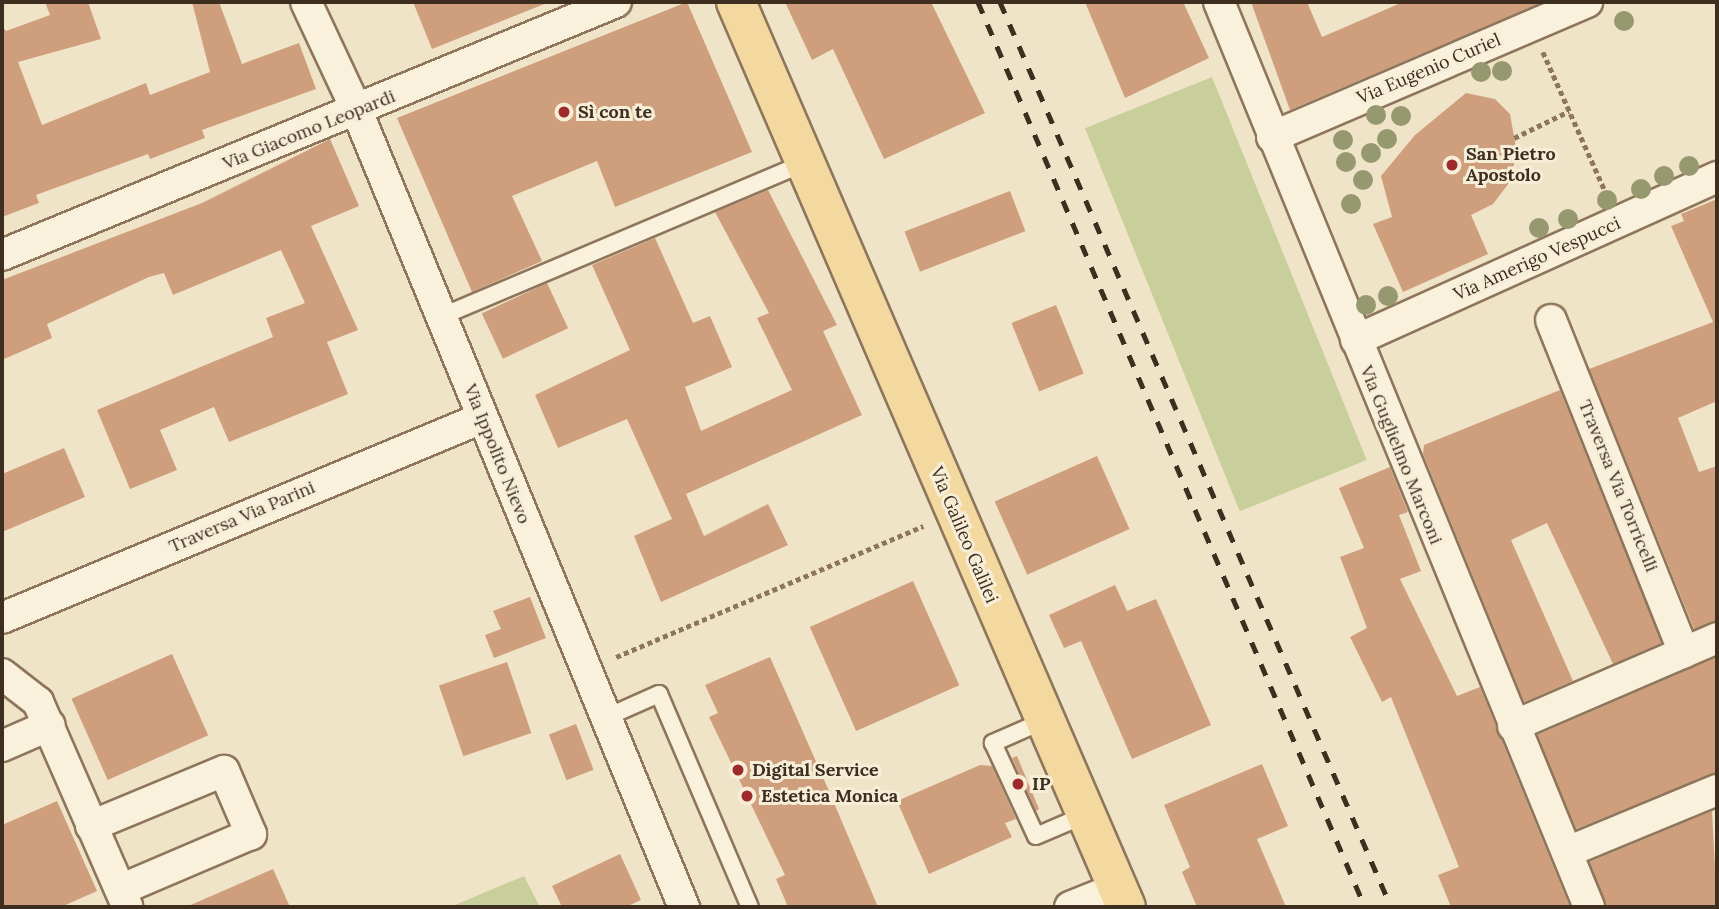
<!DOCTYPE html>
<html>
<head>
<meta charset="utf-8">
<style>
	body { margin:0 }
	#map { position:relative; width:1719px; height:909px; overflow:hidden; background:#f0e4c8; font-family:Lora,serif }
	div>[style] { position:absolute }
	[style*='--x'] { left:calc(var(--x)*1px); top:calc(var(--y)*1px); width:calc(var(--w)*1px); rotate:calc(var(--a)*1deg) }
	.green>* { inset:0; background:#c9cf9b; transform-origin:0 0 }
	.building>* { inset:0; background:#cf9f7d; transform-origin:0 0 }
	.path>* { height:4.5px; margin-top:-2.25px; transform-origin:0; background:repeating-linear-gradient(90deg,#8d765c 0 5px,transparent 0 8.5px) }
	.roads { filter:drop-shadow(2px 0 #8d765c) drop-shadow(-2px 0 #8d765c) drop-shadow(0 2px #8d765c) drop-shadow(0 -2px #8d765c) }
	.lane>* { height:16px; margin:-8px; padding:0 8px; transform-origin:8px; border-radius:8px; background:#faf1dc }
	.street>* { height:30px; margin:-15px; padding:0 15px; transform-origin:15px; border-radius:15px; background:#faf1dc }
	.primary>* { height:38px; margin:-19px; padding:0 19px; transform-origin:19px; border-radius:19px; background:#f3d9a0 }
	.rail>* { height:5px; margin-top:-2.5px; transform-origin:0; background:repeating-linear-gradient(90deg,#3d2e20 0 12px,transparent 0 24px) }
	.trees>* { width:20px; height:20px; margin:-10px; border-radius:50%; background:#96986f }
	.dots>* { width:19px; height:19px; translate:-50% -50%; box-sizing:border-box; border:4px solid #f7eed8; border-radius:50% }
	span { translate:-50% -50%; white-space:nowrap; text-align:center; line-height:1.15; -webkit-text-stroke:6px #f7eed8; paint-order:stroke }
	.street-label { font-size:18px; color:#3d2e20 }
	.poi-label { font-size:18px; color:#3d2e20; font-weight:700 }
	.left { translate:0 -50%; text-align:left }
	.frame { position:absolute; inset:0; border:4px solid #3d2e20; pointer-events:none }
</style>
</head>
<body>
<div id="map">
	<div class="green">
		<i style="left:1212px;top:77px;width:413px;height:137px;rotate:68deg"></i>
		<i style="clip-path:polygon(524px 876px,540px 907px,450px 907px)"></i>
	</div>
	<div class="building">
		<i style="clip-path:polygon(45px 2px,88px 2px,101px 39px,18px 62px,42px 125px,146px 83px,150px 95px,210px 72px,192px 2px,219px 2px,242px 64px,299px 43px,316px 89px,202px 130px,205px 138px,150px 159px,148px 154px,36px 195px,39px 203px,2px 217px,2px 26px,6px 31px,50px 15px)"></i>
		<i style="clip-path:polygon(413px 2px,547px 2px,547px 3px,432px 49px)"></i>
		<i style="clip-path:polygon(687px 2px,752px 152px,615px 207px,597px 161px,512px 196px,542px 261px,472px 292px,397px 118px)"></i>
		<i style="clip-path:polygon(785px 2px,931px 2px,985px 113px,884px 159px,833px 49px,812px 60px)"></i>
		<i style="clip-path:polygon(1085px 2px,1183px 2px,1209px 58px,1125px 98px)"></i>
		<i style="clip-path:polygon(1251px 2px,1307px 2px,1322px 37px,1403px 2px,1543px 2px,1290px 110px)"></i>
		<i style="clip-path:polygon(1466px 93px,1495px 99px,1510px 114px,1517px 153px,1509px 183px,1493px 204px,1471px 215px,1488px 254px,1403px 292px,1373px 224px,1392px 217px,1381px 176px,1415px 135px)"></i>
		<i style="clip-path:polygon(330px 139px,359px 206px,311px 226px,358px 330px,327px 342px,348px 394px,229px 442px,214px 407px,160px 430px,177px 470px,130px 489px,97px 410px,273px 337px,266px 318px,305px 303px,281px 250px,173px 295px,164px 273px,149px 277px,47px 324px,52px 338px,2px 360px,2px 280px,202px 203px)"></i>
		<i style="clip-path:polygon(768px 190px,837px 325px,823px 331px,862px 415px,686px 494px,704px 536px,768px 504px,788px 545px,661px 602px,634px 536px,672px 519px,627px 419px,558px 448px,535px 395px,630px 350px,592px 265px,655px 238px,693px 323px,710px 316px,732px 367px,685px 387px,701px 431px,792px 390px,757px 318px,769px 313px,715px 212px)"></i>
		<i style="left:1010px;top:191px;width:43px;height:113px;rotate:69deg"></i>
		<i style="clip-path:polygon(1717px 199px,1717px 401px,1678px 418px,1699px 472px,1717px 466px,1717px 621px,1694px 629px,1589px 369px,1713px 322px,1671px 226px,1684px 221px,1681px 214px)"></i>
		<i style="left:547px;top:283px;width:50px;height:72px;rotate:65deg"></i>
		<i style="left:1056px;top:305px;width:74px;height:48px;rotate:68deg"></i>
		<i style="clip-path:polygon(1560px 390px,1662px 643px,1613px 664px,1547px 523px,1511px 540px,1573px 681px,1524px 702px,1423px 454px,1424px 445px)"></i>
		<i style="clip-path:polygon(64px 448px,85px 497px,2px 532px,2px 474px)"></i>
		<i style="left:1097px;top:456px;width:80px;height:112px;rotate:66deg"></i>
		<i style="clip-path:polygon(1390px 467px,1408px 512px,1399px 515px,1421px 571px,1400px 579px,1457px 696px,1480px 687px,1570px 907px,1451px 907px,1438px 875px,1459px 867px,1391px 697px,1382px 702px,1350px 637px,1367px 628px,1340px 557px,1364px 548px,1339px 488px)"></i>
		<i style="left:913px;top:581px;width:114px;height:113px;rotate:66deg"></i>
		<i style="clip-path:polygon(1115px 585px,1127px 611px,1156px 599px,1211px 725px,1132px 759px,1081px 641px,1064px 648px,1049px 615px)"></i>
		<i style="clip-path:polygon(530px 597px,546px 638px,494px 658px,485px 635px,501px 629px,493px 611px)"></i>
		<i style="left:172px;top:654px;width:89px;height:110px;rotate:66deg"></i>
		<i style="clip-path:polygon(770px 657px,829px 791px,878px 907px,788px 907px,776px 879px,785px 875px,709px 717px,718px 713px,705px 685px)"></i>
		<i style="clip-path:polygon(1717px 657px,1717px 773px,1576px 829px,1537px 735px)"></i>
		<i style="left:507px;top:662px;width:75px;height:72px;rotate:71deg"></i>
		<i style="left:576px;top:724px;width:49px;height:29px;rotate:69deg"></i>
		<i style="clip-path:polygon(1017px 756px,1039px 809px,1036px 811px,1012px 758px)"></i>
		<i style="clip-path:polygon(1262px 764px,1288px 826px,1257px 839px,1286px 907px,1197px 907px,1182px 872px,1190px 867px,1164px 805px)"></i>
		<i style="clip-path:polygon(980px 765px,992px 766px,1016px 819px,1005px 823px,1012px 837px,929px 874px,897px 801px)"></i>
		<i style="clip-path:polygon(57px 801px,97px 891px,61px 907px,2px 907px,2px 825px)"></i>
		<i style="clip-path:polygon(1712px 811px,1717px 907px,1606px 907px,1589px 862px)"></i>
		<i style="clip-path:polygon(620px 854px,641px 900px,626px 907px,562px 907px,552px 886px)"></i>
		<i style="clip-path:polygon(273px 869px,290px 907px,186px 907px)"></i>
	</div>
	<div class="path">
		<i style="--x:1543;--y:52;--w:159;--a:65.9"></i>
		<i style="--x:1514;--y:138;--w:61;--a:-26.1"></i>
		<i style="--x:616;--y:657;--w:334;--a:-23.1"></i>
	</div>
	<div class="roads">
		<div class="lane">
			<i style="--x:440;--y:317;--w:395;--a:-22.9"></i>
			<i style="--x:607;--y:717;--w:57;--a:-23.9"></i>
			<i style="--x:659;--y:694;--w:232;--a:66.9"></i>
			<i style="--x:1043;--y:721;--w:55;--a:156.3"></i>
			<i style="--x:993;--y:743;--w:102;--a:65.2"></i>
			<i style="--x:1036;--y:836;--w:53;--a:-23.2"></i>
		</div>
		<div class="street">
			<i style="--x:306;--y:2;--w:120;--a:64.9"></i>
			<i style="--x:357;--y:111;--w:861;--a:67.67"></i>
			<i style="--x:1219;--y:2;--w:978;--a:67.76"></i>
			<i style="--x:1272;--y:137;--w:343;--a:-23.2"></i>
			<i style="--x:2;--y:255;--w:664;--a:-22.39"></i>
			<i style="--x:1551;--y:320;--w:358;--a:68.2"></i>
			<i style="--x:1356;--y:340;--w:396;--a:-24.3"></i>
			<i style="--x:2;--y:618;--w:520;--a:-22.62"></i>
			<i style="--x:2;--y:674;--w:46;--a:37.9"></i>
			<i style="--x:38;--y:702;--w:223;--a:66.4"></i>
			<i style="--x:1513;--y:726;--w:222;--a:-23.3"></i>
			<i style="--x:2;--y:746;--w:52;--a:-23.6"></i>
			<i style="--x:91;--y:826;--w:144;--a:-22.5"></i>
			<i style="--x:224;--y:771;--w:69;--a:66.8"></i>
			<i style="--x:251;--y:834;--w:142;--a:156.9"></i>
			<i style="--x:1567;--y:852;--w:162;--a:-22.5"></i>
			<i style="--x:1070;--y:907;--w:51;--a:-22"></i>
		</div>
		<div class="primary">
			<i style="--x:736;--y:2;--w:985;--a:66.69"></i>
		</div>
	</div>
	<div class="rail">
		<i style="--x:978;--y:2;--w:984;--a:66.85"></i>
		<i style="--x:1000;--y:2;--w:986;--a:66.63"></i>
	</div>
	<div class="trees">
		<i style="left:1624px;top:21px"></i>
		<i style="left:1502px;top:71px"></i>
		<i style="left:1481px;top:72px"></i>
		<i style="left:1376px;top:115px"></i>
		<i style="left:1401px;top:116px"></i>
		<i style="left:1387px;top:139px"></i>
		<i style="left:1343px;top:140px"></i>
		<i style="left:1371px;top:153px"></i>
		<i style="left:1346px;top:162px"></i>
		<i style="left:1689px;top:166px"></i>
		<i style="left:1664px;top:176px"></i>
		<i style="left:1363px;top:180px"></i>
		<i style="left:1641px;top:189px"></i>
		<i style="left:1607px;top:200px"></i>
		<i style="left:1351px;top:204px"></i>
		<i style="left:1568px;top:219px"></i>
		<i style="left:1539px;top:228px"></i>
		<i style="left:1388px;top:296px"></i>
		<i style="left:1366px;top:305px"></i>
	</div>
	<div class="dots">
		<i style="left:564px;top:112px;background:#9e2a2b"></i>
		<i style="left:1452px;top:165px;background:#9e2a2b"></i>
		<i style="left:738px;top:770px;background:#9e2a2b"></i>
		<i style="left:1018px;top:784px;background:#9e2a2b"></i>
		<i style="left:747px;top:796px;background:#9e2a2b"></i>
	</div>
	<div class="street-label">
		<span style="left:1429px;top:69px;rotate:-23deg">Via Eugenio Curiel</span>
		<span style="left:309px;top:130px;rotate:-22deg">Via Giacomo Leopardi</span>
		<span style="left:1537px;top:259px;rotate:-24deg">Via Amerigo Vespucci</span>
		<span style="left:497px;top:454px;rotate:68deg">Via Ippolito Nievo</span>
		<span style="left:1401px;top:455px;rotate:68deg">Via Guglielmo Marconi</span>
		<span style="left:1618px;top:486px;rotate:68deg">Traversa Via Torricelli</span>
		<span style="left:242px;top:517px;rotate:-23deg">Traversa Via Parini</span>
		<span style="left:964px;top:535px;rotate:67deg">Via Galileo Galilei</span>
	</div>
	<div class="poi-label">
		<span class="left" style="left:578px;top:112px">Sì con te</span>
		<span class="left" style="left:1466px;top:165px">San Pietro<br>Apostolo</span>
		<span class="left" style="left:752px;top:770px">Digital Service</span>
		<span class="left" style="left:1032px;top:784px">IP</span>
		<span class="left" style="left:761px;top:796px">Estetica Monica</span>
	</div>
	<div class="frame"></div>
</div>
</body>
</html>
